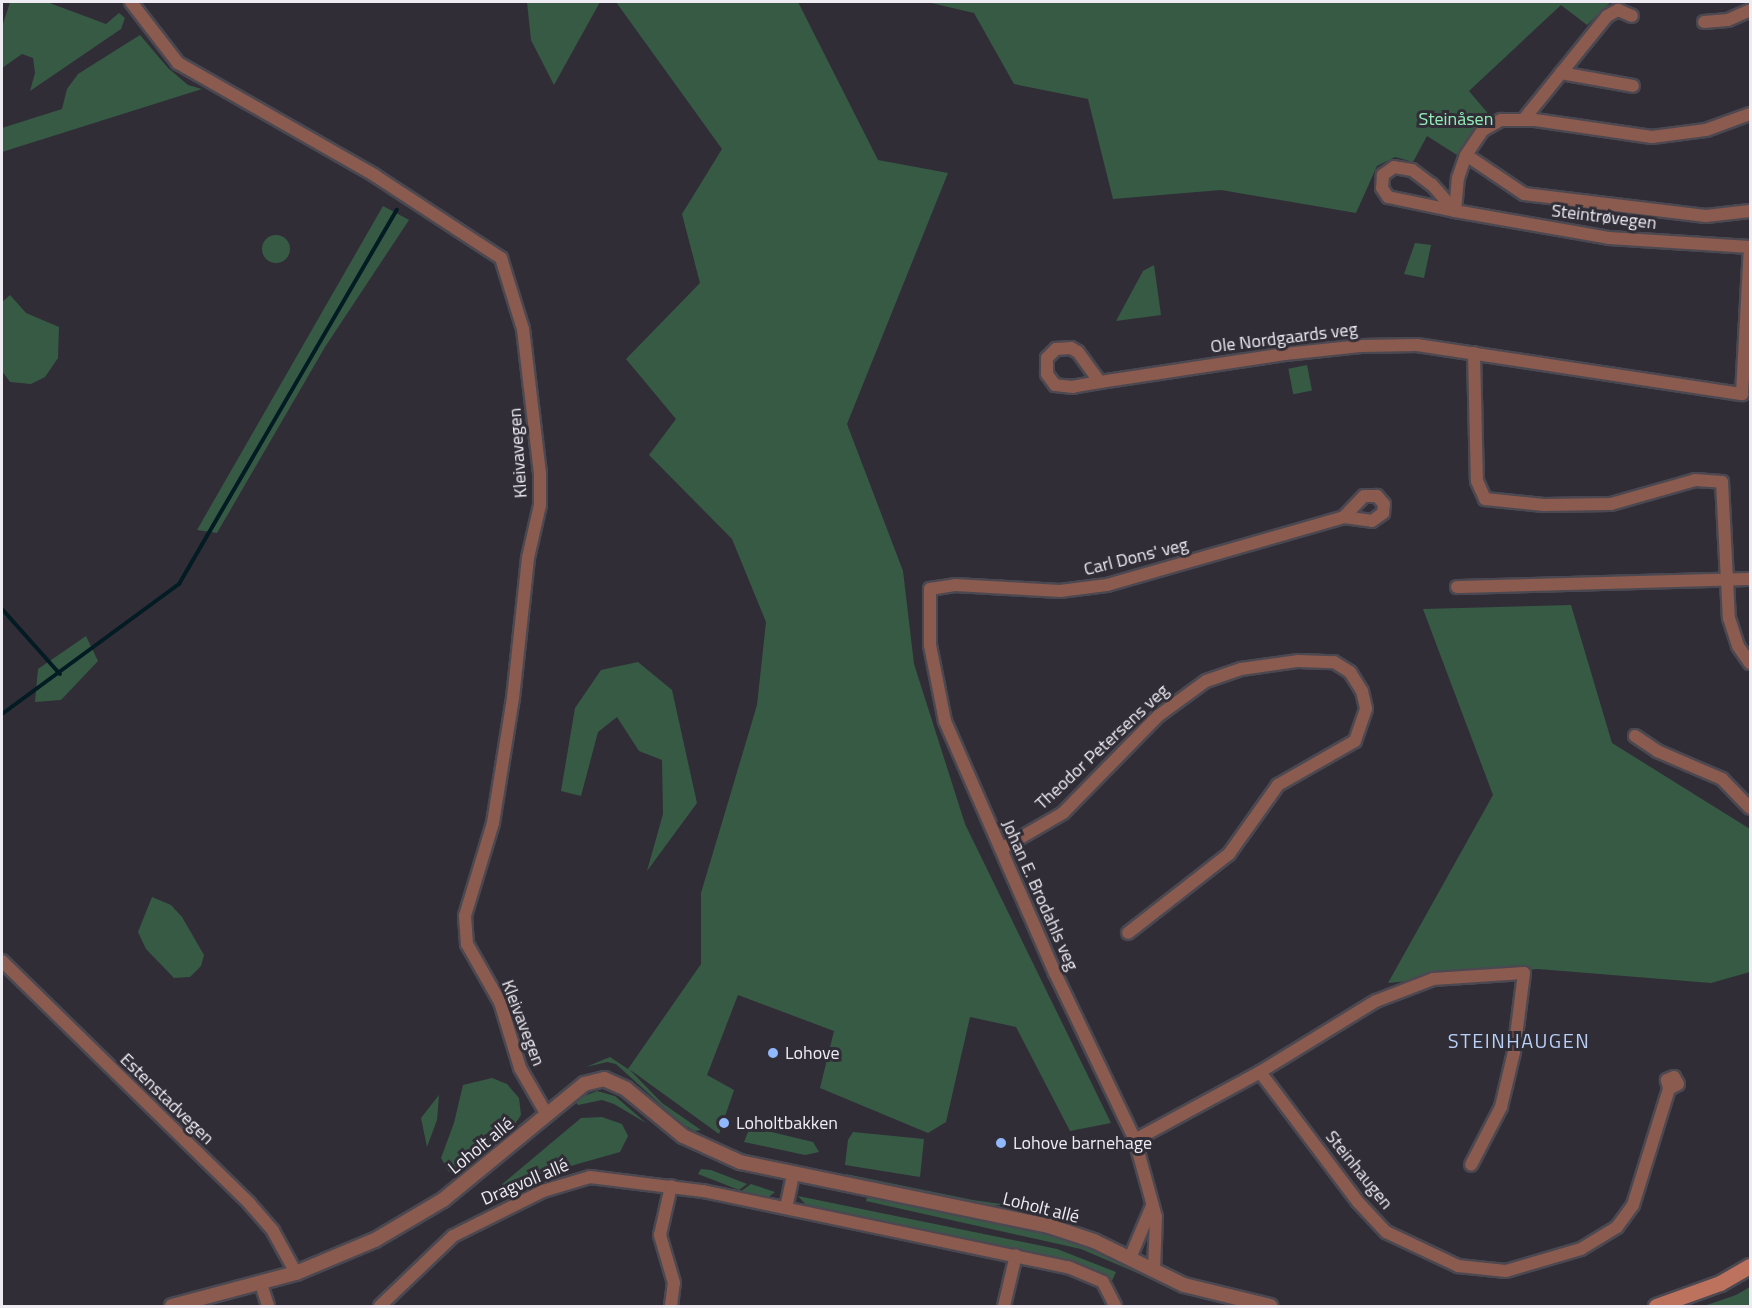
<!DOCTYPE html>
<html>
<head>
<meta charset="utf-8">
<style>
	body { margin:0 }
	#map { position:relative; width:1752px; height:1308px; overflow:hidden; background:#302d37; font-family:"Titillium Web",sans-serif }
	div>[style] { position:absolute }
	[style*='--x'] { left:calc(var(--x)*1px); top:calc(var(--y)*1px); width:calc(var(--w)*1px); rotate:calc(var(--a)*1deg) }
	.green>* { inset:0; background:#375a45; transform-origin:0 0 }
	.round { border-radius:50% }
	.stream>* { height:4px; margin:-2px; padding:0 2px; transform-origin:2px; border-radius:2px; background:#031b23 }
	.roads { filter:drop-shadow(2px 0 #4b4851) drop-shadow(-2px 0 #4b4851) drop-shadow(0 2px #4b4851) drop-shadow(0 -2px #4b4851) }
	.minor>* { height:12px; margin:-6px; padding:0 6px; transform-origin:6px; border-radius:6px; background:#8a5b4e }
	.tertiary>* { height:14px; margin:-7px; padding:0 7px; transform-origin:7px; border-radius:7px; background:#8a5b4e }
	.secondary>* { height:15px; margin:-7.5px; padding:0 7.5px; transform-origin:7.5px; border-radius:7.5px; background:#bd725e }
	.dots>* { width:16px; height:16px; translate:-50% -50%; box-sizing:border-box; border:3px solid #302d37; border-radius:50% }
	span { translate:-50% -50%; white-space:nowrap; text-align:center; line-height:1.15; -webkit-text-stroke:6px #302d37; paint-order:stroke }
	.park-label { font-size:18px; color:#93efb8 }
	.street-label { font-size:18px; color:#eeecf2 }
	.poi-label { font-size:18px; color:#eeecf2 }
	.left { translate:0 -50%; text-align:left }
	.neighbourhood-label { font-size:20px; color:#b9d0f7; letter-spacing:1.5px }
	.frame { position:absolute; inset:0; border:3px solid #eeecf2; pointer-events:none }
</style>
</head>
<body>
<div id="map">
	<div class="green">
		<i style="clip-path:polygon(10px 2px,47px 2px,106px 24px,119px 13px,125px 18px,121px 29px,30px 91px,35px 73px,33px 58px,22px 54px,2px 68px,2px 27px)"></i>
		<i style="clip-path:polygon(527px 2px,600px 2px,554px 85px,531px 40px)"></i>
		<i style="clip-path:polygon(616px 2px,798px 2px,878px 160px,948px 173px,847px 424px,903px 571px,914px 664px,965px 824px,1111px 1123px,1070px 1131px,1016px 1027px,970px 1017px,946px 1122px,928px 1133px,820px 1088px,834px 1031px,738px 995px,707px 1075px,734px 1090px,719px 1134px,629px 1069px,662px 1103px,701px 1130px,695px 1131px,682px 1124px,616px 1064px,607px 1062px,586px 1067px,610px 1057px,628px 1069px,701px 964px,701px 893px,757px 705px,766px 622px,732px 539px,649px 455px,676px 419px,626px 359px,700px 283px,682px 214px,722px 149px)"></i>
		<i style="clip-path:polygon(927px 2px,1611px 2px,1587px 25px,1561px 5px,1469px 91px,1491px 117px,1457px 155px,1427px 136px,1413px 162px,1395px 157px,1377px 166px,1356px 213px,1221px 190px,1113px 199px,1088px 99px,1014px 84px,974px 13px)"></i>
		<i style="clip-path:polygon(140px 35px,168px 68px,188px 85px,202px 89px,2px 152px,2px 128px,62px 109px,67px 89px,78px 74px)"></i>
		<i style="clip-path:polygon(383px 206px,409px 220px,325px 347px,217px 533px,197px 530px)"></i>
		<i class="round" style="left:262px;top:235px;width:28px;height:28px"></i>
		<i style="clip-path:polygon(1415px 243px,1431px 245px,1424px 278px,1404px 274px)"></i>
		<i style="clip-path:polygon(1154px 265px,1161px 315px,1116px 321px,1143px 271px)"></i>
		<i style="clip-path:polygon(10px 295px,26px 313px,59px 327px,58px 358px,45px 377px,31px 384px,10px 382px,2px 371px,2px 302px)"></i>
		<i style="left:1307px;top:365px;width:26px;height:19px;rotate:79deg"></i>
		<i style="clip-path:polygon(1571px 605px,1612px 743px,1750px 829px,1750px 972px,1711px 983px,1538px 969px,1388px 983px,1493px 795px,1423px 609px)"></i>
		<i style="clip-path:polygon(86px 636px,98px 661px,61px 700px,35px 702px,38px 669px)"></i>
		<i style="clip-path:polygon(638px 662px,672px 690px,697px 803px,647px 871px,663px 814px,662px 760px,639px 751px,617px 717px,598px 732px,581px 796px,561px 791px,575px 708px,601px 670px)"></i>
		<i style="clip-path:polygon(152px 897px,171px 905px,182px 917px,204px 955px,201px 966px,190px 977px,174px 978px,146px 949px,138px 932px)"></i>
		<i style="clip-path:polygon(492px 1078px,507px 1084px,519px 1098px,521px 1115px,515px 1124px,449px 1172px,441px 1158px,454px 1123px,463px 1085px)"></i>
		<i style="clip-path:polygon(597px 1091px,615px 1096px,646px 1123px,614px 1104px,602px 1100px,578px 1105px,574px 1100px)"></i>
		<i style="clip-path:polygon(439px 1095px,437px 1120px,427px 1147px,421px 1118px)"></i>
		<i style="clip-path:polygon(602px 1117px,622px 1124px,628px 1136px,620px 1152px,500px 1186px,581px 1118px)"></i>
		<i style="clip-path:polygon(750px 1127px,813px 1142px,819px 1152px,805px 1155px,744px 1142px)"></i>
		<i style="clip-path:polygon(853px 1132px,924px 1139px,920px 1177px,845px 1165px,848px 1140px)"></i>
		<i style="clip-path:polygon(701px 1169px,711px 1170px,747px 1184px,739px 1190px,698px 1174px)"></i>
		<i style="clip-path:polygon(846px 1174px,973px 1200px,1014px 1206px,973px 1204px,851px 1179px)"></i>
		<i style="clip-path:polygon(751px 1184px,775px 1192px,766px 1199px,740px 1192px)"></i>
		<i style="clip-path:polygon(798px 1196px,1057px 1249px,1116px 1272px,1111px 1283px,1098px 1273px,1059px 1259px,805px 1204px)"></i>
		<i style="clip-path:polygon(867px 1197px,1057px 1237px,1109px 1255px,1149px 1278px,1081px 1249px,866px 1201px)"></i>
		<i style="clip-path:polygon(1750px 1287px,1750px 1306px,1704px 1306px,1736px 1295px)"></i>
	</div>
	<div class="stream">
		<i style="--x:2;--y:609;--w:87;--a:48.3"></i>
		<i style="--x:2;--y:714;--w:220;--a:-36.3"></i>
		<i style="--x:179;--y:584;--w:433;--a:-59.8"></i>
	</div>
	<div class="roads">
		<div class="minor">
			<i style="--x:131;--y:2;--w:77;--a:52.4"></i>
			<i style="--x:178;--y:63;--w:226;--a:29.7"></i>
			<i style="--x:374;--y:175;--w:152;--a:33.2"></i>
			<i style="--x:501;--y:258;--w:74;--a:72.8"></i>
			<i style="--x:523;--y:329;--w:145;--a:83.3"></i>
			<i style="--x:540;--y:473;--w:32;--a:90"></i>
			<i style="--x:540;--y:505;--w:54;--a:102.8"></i>
			<i style="--x:528;--y:558;--w:141;--a:96.1"></i>
			<i style="--x:513;--y:698;--w:127;--a:99.1"></i>
			<i style="--x:493;--y:823;--w:97;--a:106.8"></i>
			<i style="--x:465;--y:916;--w:28;--a:86"></i>
			<i style="--x:467;--y:944;--w:67;--a:60.4"></i>
			<i style="--x:500;--y:1002;--w:69;--a:73.1"></i>
			<i style="--x:520;--y:1068;--w:54;--a:60.1"></i>
			<i style="--x:1704;--y:22;--w:24;--a:-5"></i>
			<i style="--x:1728;--y:20;--w:24;--a:-24"></i>
			<i style="--x:1561;--y:73;--w:73;--a:10.2"></i>
			<i style="--x:1524;--y:119;--w:132;--a:-51.1"></i>
			<i style="--x:1607;--y:16;--w:13;--a:-29"></i>
			<i style="--x:1618;--y:10;--w:15;--a:23"></i>
			<i style="--x:1466;--y:155;--w:70;--a:33.9"></i>
			<i style="--x:1524;--y:194;--w:183;--a:6.9"></i>
			<i style="--x:1706;--y:216;--w:44;--a:-6.5"></i>
			<i style="--x:1455;--y:211;--w:35;--a:-131"></i>
			<i style="--x:1432;--y:185;--w:25;--a:-143"></i>
			<i style="--x:1412;--y:170;--w:18;--a:-171"></i>
			<i style="--x:1394;--y:167;--w:14;--a:144"></i>
			<i style="--x:1383;--y:175;--w:13;--a:94"></i>
			<i style="--x:1382;--y:188;--w:11;--a:56"></i>
			<i style="--x:1388;--y:197;--w:68;--a:11.8"></i>
			<i style="--x:1455;--y:211;--w:156;--a:9.9"></i>
			<i style="--x:1609;--y:238;--w:141;--a:3.7"></i>
			<i style="--x:1455;--y:211;--w:33;--a:-85"></i>
			<i style="--x:1458;--y:178;--w:24;--a:-71"></i>
			<i style="--x:1466;--y:155;--w:30;--a:-56"></i>
			<i style="--x:1483;--y:130;--w:21;--a:-29"></i>
			<i style="--x:1501;--y:120;--w:34;--a:0"></i>
			<i style="--x:1535;--y:120;--w:118;--a:8.3"></i>
			<i style="--x:1652;--y:137;--w:54;--a:-7.4"></i>
			<i style="--x:1706;--y:130;--w:47;--a:-20"></i>
			<i style="--x:1474;--y:353;--w:128;--a:88.7"></i>
			<i style="--x:1477;--y:481;--w:20;--a:66"></i>
			<i style="--x:1485;--y:499;--w:59;--a:5.8"></i>
			<i style="--x:1544;--y:505;--w:67;--a:-0.9"></i>
			<i style="--x:1611;--y:504;--w:87;--a:-15.9"></i>
			<i style="--x:1695;--y:480;--w:27;--a:4"></i>
			<i style="--x:1722;--y:482;--w:136;--a:87.1"></i>
			<i style="--x:1729;--y:618;--w:29;--a:72"></i>
			<i style="--x:1738;--y:646;--w:21;--a:55"></i>
			<i style="--x:1100;--y:382;--w:27;--a:170"></i>
			<i style="--x:1073;--y:387;--w:18;--a:-174"></i>
			<i style="--x:1055;--y:385;--w:14;--a:-126"></i>
			<i style="--x:1047;--y:374;--w:16;--a:-90"></i>
			<i style="--x:1047;--y:358;--w:13;--a:-45"></i>
			<i style="--x:1056;--y:349;--w:15;--a:-4"></i>
			<i style="--x:1071;--y:348;--w:8;--a:30"></i>
			<i style="--x:1078;--y:352;--w:37;--a:54"></i>
			<i style="--x:1100;--y:382;--w:187;--a:-8.6"></i>
			<i style="--x:1285;--y:354;--w:76;--a:-6"></i>
			<i style="--x:1361;--y:346;--w:56;--a:-1"></i>
			<i style="--x:1417;--y:345;--w:329;--a:8.6"></i>
			<i style="--x:1742;--y:394;--w:147;--a:-86.9"></i>
			<i style="--x:1457;--y:587;--w:293;--a:-1.6"></i>
			<i style="--x:1635;--y:736;--w:27;--a:34"></i>
			<i style="--x:1657;--y:751;--w:71;--a:23.3"></i>
			<i style="--x:1722;--y:779;--w:40;--a:46"></i>
			<i style="--x:1001;--y:849;--w:72;--a:-30.1"></i>
			<i style="--x:1063;--y:813;--w:136;--a:-45.6"></i>
			<i style="--x:1158;--y:716;--w:59;--a:-36.1"></i>
			<i style="--x:1206;--y:681;--w:37;--a:-19"></i>
			<i style="--x:1241;--y:669;--w:58;--a:-8"></i>
			<i style="--x:1298;--y:661;--w:36;--a:2"></i>
			<i style="--x:1334;--y:662;--w:19;--a:32"></i>
			<i style="--x:1350;--y:672;--w:22;--a:58"></i>
			<i style="--x:1362;--y:691;--w:18;--a:77"></i>
			<i style="--x:1366;--y:709;--w:34;--a:109"></i>
			<i style="--x:1355;--y:741;--w:89;--a:150.3"></i>
			<i style="--x:1278;--y:785;--w:85;--a:125.4"></i>
			<i style="--x:1229;--y:854;--w:128;--a:142"></i>
			<i style="--x:2;--y:961;--w:346;--a:44.4"></i>
			<i style="--x:249;--y:1203;--w:37;--a:49"></i>
			<i style="--x:273;--y:1231;--w:48;--a:61.3"></i>
			<i style="--x:1260;--y:1072;--w:163;--a:53"></i>
			<i style="--x:1358;--y:1202;--w:41;--a:47"></i>
			<i style="--x:1386;--y:1232;--w:80;--a:25.3"></i>
			<i style="--x:1458;--y:1266;--w:48;--a:5.9"></i>
			<i style="--x:1506;--y:1271;--w:78;--a:-16.3"></i>
			<i style="--x:1581;--y:1249;--w:42;--a:-31.4"></i>
			<i style="--x:1617;--y:1227;--w:27;--a:-54"></i>
			<i style="--x:1633;--y:1205;--w:121;--a:-72.8"></i>
			<i style="--x:1669;--y:1089;--w:10;--a:-29"></i>
			<i style="--x:1678;--y:1084;--w:8;--a:-120"></i>
			<i style="--x:1674;--y:1077;--w:8;--a:157"></i>
			<i style="--x:1667;--y:1080;--w:9;--a:77"></i>
			<i style="--x:1135;--y:1140;--w:142;--a:-28.5"></i>
			<i style="--x:1260;--y:1072;--w:136;--a:-31.5"></i>
			<i style="--x:1376;--y:1001;--w:61;--a:-21.1"></i>
			<i style="--x:1433;--y:979;--w:91;--a:-3.8"></i>
			<i style="--x:1524;--y:973;--w:80;--a:97.2"></i>
			<i style="--x:1514;--y:1052;--w:57;--a:103.3"></i>
			<i style="--x:1501;--y:1107;--w:65;--a:117.3"></i>
			<i style="--x:786;--y:1208;--w:35;--a:-78"></i>
			<i style="--x:1130;--y:1258;--w:56;--a:-67.1"></i>
			<i style="--x:1154;--y:1271;--w:54;--a:-87.9"></i>
			<i style="--x:1156;--y:1217;--w:80;--a:-105.3"></i>
			<i style="--x:1135;--y:1140;--w:185;--a:-115.6"></i>
			<i style="--x:1055;--y:973;--w:275;--a:-113.6"></i>
			<i style="--x:945;--y:721;--w:77;--a:-101.2"></i>
			<i style="--x:930;--y:645;--w:56;--a:-90"></i>
			<i style="--x:930;--y:589;--w:25;--a:-9"></i>
			<i style="--x:955;--y:585;--w:105;--a:3.3"></i>
			<i style="--x:1060;--y:591;--w:47;--a:-7.3"></i>
			<i style="--x:1107;--y:585;--w:247;--a:-16"></i>
			<i style="--x:1344;--y:517;--w:28;--a:8"></i>
			<i style="--x:1372;--y:521;--w:14;--a:-36"></i>
			<i style="--x:1383;--y:513;--w:9;--a:-84"></i>
			<i style="--x:1384;--y:504;--w:11;--a:-131"></i>
			<i style="--x:1377;--y:496;--w:13;--a:180"></i>
			<i style="--x:1364;--y:496;--w:29;--a:134"></i>
			<i style="--x:261;--y:1284;--w:23;--a:72"></i>
			<i style="--x:380;--y:1306;--w:101;--a:-43.8"></i>
			<i style="--x:453;--y:1236;--w:101;--a:-26.6"></i>
			<i style="--x:543;--y:1191;--w:49;--a:-16.6"></i>
			<i style="--x:590;--y:1177;--w:114;--a:7.1"></i>
			<i style="--x:703;--y:1191;--w:373;--a:11.8"></i>
			<i style="--x:1068;--y:1267;--w:38;--a:23"></i>
			<i style="--x:1103;--y:1282;--w:27;--a:63"></i>
			<i style="--x:671;--y:1306;--w:23;--a:-83"></i>
			<i style="--x:674;--y:1283;--w:50;--a:-106.3"></i>
			<i style="--x:660;--y:1235;--w:50;--a:-77.3"></i>
			<i style="--x:1004;--y:1306;--w:52;--a:-76.8"></i>
		</div>
		<div class="tertiary">
			<i style="--x:172;--y:1306;--w:128;--a:-14.9"></i>
			<i style="--x:296;--y:1273;--w:86;--a:-22.7"></i>
			<i style="--x:375;--y:1240;--w:79;--a:-30.5"></i>
			<i style="--x:443;--y:1200;--w:183;--a:-39.4"></i>
			<i style="--x:584;--y:1084;--w:21;--a:-14"></i>
			<i style="--x:604;--y:1079;--w:24;--a:24"></i>
			<i style="--x:626;--y:1089;--w:74;--a:39.5"></i>
			<i style="--x:683;--y:1136;--w:63;--a:24.5"></i>
			<i style="--x:740;--y:1162;--w:316;--a:11.7"></i>
			<i style="--x:1049;--y:1226;--w:47;--a:18.4"></i>
			<i style="--x:1094;--y:1241;--w:100;--a:26.1"></i>
			<i style="--x:1184;--y:1285;--w:89;--a:13.7"></i>
		</div>
		<div class="secondary">
			<i style="--x:1656;--y:1306;--w:68;--a:-19.8"></i>
			<i style="--x:1720;--y:1283;--w:34;--a:-30"></i>
		</div>
	</div>
	<div class="dots">
		<i style="left:773px;top:1053px;background:#91b8fd"></i>
		<i style="left:724px;top:1123px;background:#91b8fd"></i>
		<i style="left:1001px;top:1143px;background:#91b8fd"></i>
	</div>
	<div class="park-label">
		<span style="left:1456px;top:119px">Steinåsen</span>
	</div>
	<div class="street-label">
		<span style="left:1604px;top:217px;rotate:7deg">Steintrøvegen</span>
		<span style="left:1284px;top:338px;rotate:-7deg">Ole Nordgaards veg</span>
		<span style="left:518px;top:453px;rotate:-94deg">Kleivavegen</span>
		<span style="left:1136px;top:557px;rotate:-14deg">Carl Dons' veg</span>
		<span style="left:1102px;top:747px;rotate:-43deg">Theodor Petersens veg</span>
		<span style="left:1040px;top:895px;rotate:66deg">Johan E. Brodahls veg</span>
		<span style="left:523px;top:1023px;rotate:69deg">Kleivavegen</span>
		<span style="left:167px;top:1099px;rotate:44deg">Estenstadvegen</span>
		<span style="left:481px;top:1146px;rotate:-39deg">Loholt allé</span>
		<span style="left:1359px;top:1170px;rotate:51deg">Steinhaugen</span>
		<span style="left:525px;top:1182px;rotate:-23deg">Dragvoll allé</span>
		<span style="left:1041px;top:1208px;rotate:14deg">Loholt allé</span>
	</div>
	<div class="poi-label">
		<span class="left" style="left:785px;top:1053px">Lohove</span>
		<span class="left" style="left:736px;top:1123px">Loholtbakken</span>
		<span class="left" style="left:1013px;top:1143px">Lohove barnehage</span>
	</div>
	<div class="neighbourhood-label">
		<span style="left:1519px;top:1040px">STEINHAUGEN</span>
	</div>
	<div class="frame"></div>
</div>
</body>
</html>
